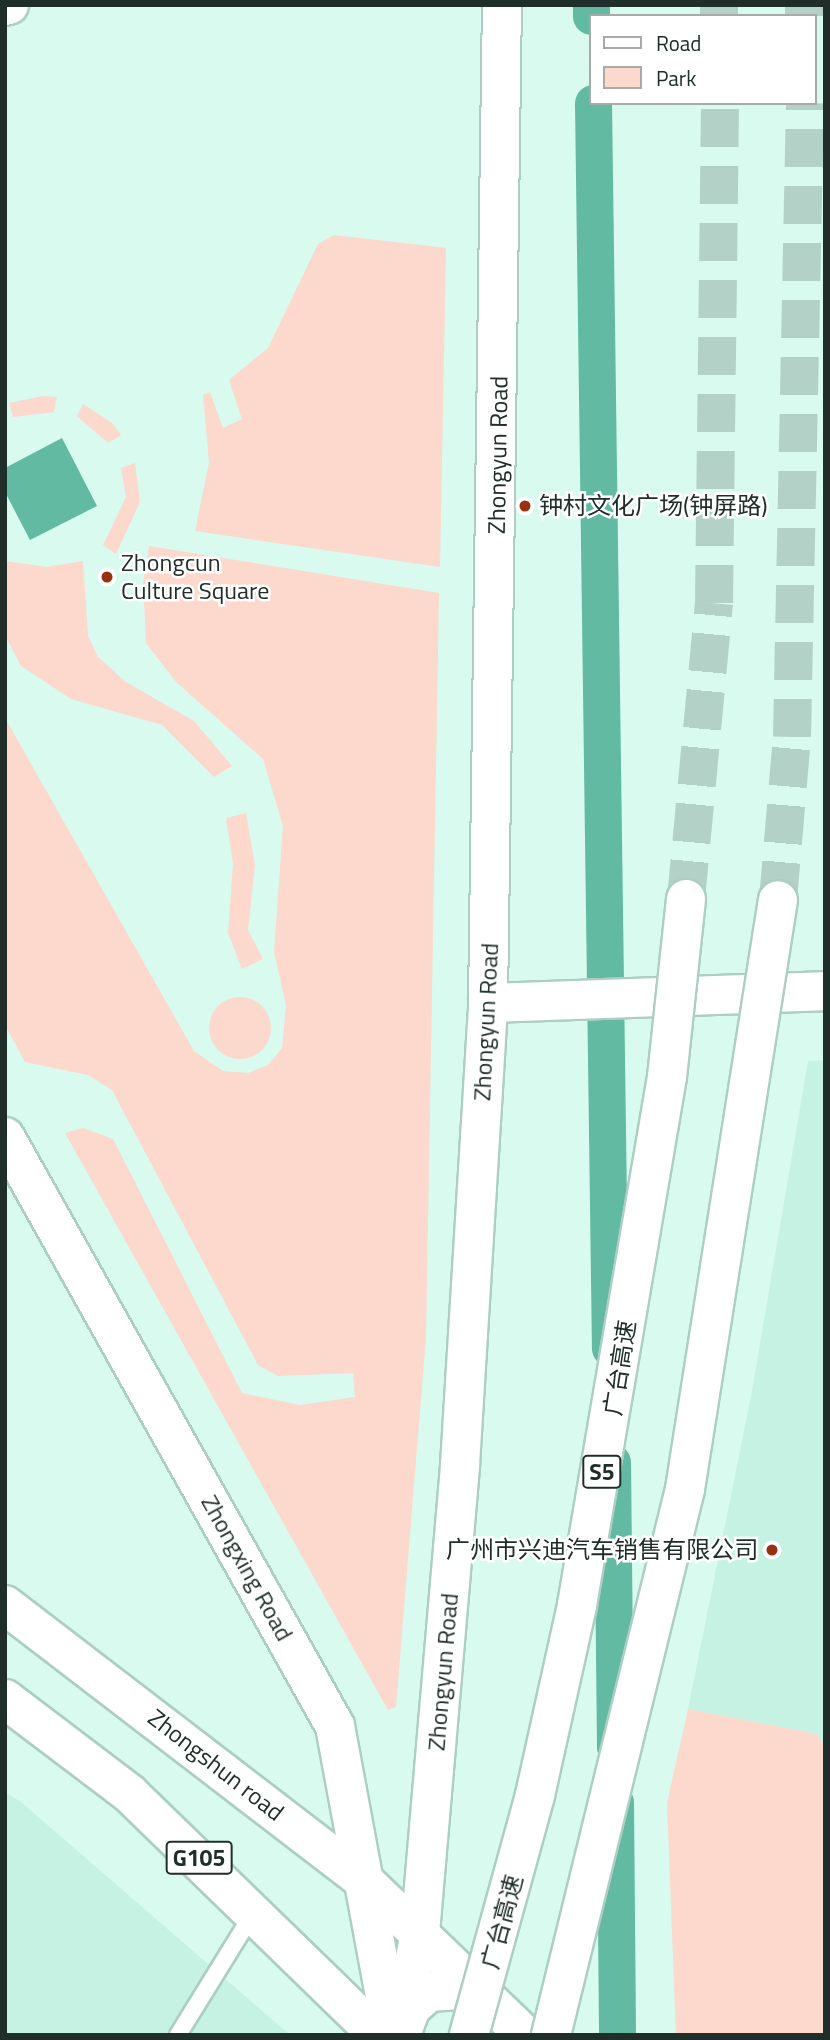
<!DOCTYPE html>
<html>
<head>
<meta charset="utf-8">
<style>
	body { margin:0 }
	#map { position:relative; width:830px; height:2040px; overflow:hidden; background:#d8faef; font-family:"Titillium Web","Noto Sans SC",sans-serif }
	div>[style] { position:absolute }
	[style*='--x'] { left:calc(var(--x)*1px); top:calc(var(--y)*1px); width:calc(var(--w)*1px); rotate:calc(var(--a)*1deg) }
	.built>* { inset:0; background:#c6f2e4 }
	.green>* { inset:0; background:#fdd8cd }
	.round { border-radius:50% }
	.water>* { inset:0; background:#61baa1 }
	.canal>* { height:37px; margin:-18.5px; padding:0 18.5px; transform-origin:18.5px; border-radius:18.5px; background:#61baa1 }
	.highway-tunnel>* { height:38px; margin-top:-19px; transform-origin:0; background:repeating-linear-gradient(90deg,#b3d1c7 0 38px,transparent 0 57px) }
	.roads { filter:drop-shadow(2px 0 #accec3) drop-shadow(-2px 0 #accec3) drop-shadow(0 2px #accec3) drop-shadow(0 -2px #accec3) }
	.lane>* { height:16px; margin:-8px; padding:0 8px; transform-origin:8px; border-radius:8px; background:#fff }
	.secondary>* { height:38px; margin:-19px; padding:0 19px; transform-origin:19px; border-radius:19px; background:#fff }
	.highway>* { height:38px; margin:-19px; padding:0 19px; transform-origin:19px; border-radius:19px; background:#fff }
	.bridges { filter:drop-shadow(2px 0 #accec3) drop-shadow(-2px 0 #accec3) drop-shadow(0 2px #accec3) drop-shadow(0 -2px #accec3) }
	.highway-bridge>* { height:38px; margin:-19px; padding:0 19px; transform-origin:19px; border-radius:19px; background:#fff }
	.dots>* { width:19px; height:19px; translate:-50% -50%; box-sizing:border-box; border:4px solid #fff; border-radius:50% }
	span { translate:-50% -50%; white-space:nowrap; text-align:center; line-height:1.15; -webkit-text-stroke:5px #fff; paint-order:stroke }
	.shield-label span { padding:2px 5px; background:#fff; border:2px solid; border-radius:5px; -webkit-text-stroke-width:0 }
	.shield-label { font-size:23px; color:#202e29; font-weight:700 }
	.street-label { font-size:24px; color:#202e29 }
	.poi-label { font-size:24px; color:#202e29 }
	.left { translate:0 -50%; text-align:left }
	.right { translate:-100% -50%; text-align:right }
	.frame { position:absolute; inset:0; border:7px solid #202e29; pointer-events:none }
	.legend { position:absolute; left:589px; top:14px; width:228px; height:91px; box-sizing:border-box; background:#fff; border:2px solid #a6aba9; margin:0; padding:9px 12px; list-style:none; font-size:21px; color:#202e29 }
	.legend li { display:flex; align-items:center; gap:14px; height:35px }
	.legend b { width:35px; border:2px solid #a6aba9 }
</style>
</head>
<body>
<div id="map">
	<div class="built">
		<i style="clip-path:polygon(825px 1060px,825px 1747px,817px 1734px,688px 1709px,752px 1391px,808px 1061px)"></i>
		<i style="clip-path:polygon(5px 1792px,21px 1802px,290px 2035px,5px 2035px)"></i>
	</div>
	<div class="green">
		<i style="clip-path:polygon(334px 235px,446px 248px,440px 567px,195px 531px,209px 463px,203px 395px,210px 392px,223px 428px,242px 419px,229px 380px,268px 348px,318px 244px)"></i>
		<i style="clip-path:polygon(43px 396px,57px 397px,54px 412px,13px 417px,9px 403px)"></i>
		<i style="clip-path:polygon(83px 404px,112px 423px,121px 435px,108px 443px,77px 416px)"></i>
		<i style="clip-path:polygon(135px 463px,140px 502px,116px 554px,103px 545px,126px 497px,121px 468px)"></i>
		<i style="clip-path:polygon(149px 546px,439px 593px,426px 1337px,396px 1707px,388px 1710px,65px 1133px,83px 1128px,113px 1139px,242px 1393px,300px 1405px,355px 1397px,353px 1373px,278px 1376px,258px 1365px,112px 1090px,88px 1075px,25px 1062px,5px 1025px,5px 718px,194px 1051px,223px 1071px,248px 1073px,268px 1065px,282px 1048px,286px 1005px,274px 952px,283px 826px,263px 759px,176px 682px,146px 643px,143px 583px)"></i>
		<i style="clip-path:polygon(5px 561px,47px 567px,83px 561px,88px 636px,98px 657px,126px 682px,194px 721px,232px 766px,214px 777px,162px 725px,71px 699px,21px 666px,5px 635px)"></i>
		<i style="clip-path:polygon(246px 813px,255px 865px,248px 930px,263px 959px,242px 969px,228px 933px,233px 864px,226px 818px)"></i>
		<i class="round" style="left:209px;top:997px;width:62px;height:62px"></i>
		<i style="clip-path:polygon(688px 1709px,817px 1734px,825px 1747px,825px 2035px,676px 2035px,667px 1803px)"></i>
	</div>
	<div class="water">
		<i style="clip-path:polygon(62px 438px,97px 506px,30px 540px,5px 492px,5px 468px)"></i>
	</div>
	<div class="canal">
		<i style="--x:591;--y:5;--w:11;--a:90"></i>
		<i style="--x:593;--y:103;--w:1245;--a:89.22"></i>
		<i style="--x:612;--y:1462;--w:285;--a:89.4"></i>
		<i style="--x:615;--y:1802;--w:233;--a:89.5"></i>
	</div>
	<div class="highway-tunnel">
		<i style="--x:719;--y:5;--w:11;--a:90"></i>
		<i style="--x:804;--y:5;--w:11;--a:90"></i>
		<i style="--x:686;--y:899;--w:297;--a:-84.6"></i>
		<i style="--x:714;--y:603;--w:500;--a:-89.31"></i>
		<i style="--x:778;--y:900;--w:164;--a:-85.1"></i>
		<i style="--x:792;--y:737;--w:634;--a:-88.83"></i>
	</div>
	<div class="roads">
		<div class="lane">
			<i style="--x:178;--y:2035;--w:145;--a:-58.3"></i>
		</div>
		<div class="secondary">
			<i style="--x:5;--y:6;--w:4;--a:-14"></i>
			<i style="--x:488;--y:1003;--w:337;--a:-2"></i>
			<i style="--x:5;--y:1137;--w:675;--a:60.74"></i>
			<i style="--x:335;--y:1726;--w:314;--a:79.5"></i>
			<i style="--x:400;--y:2035;--w:104;--a:-78.9"></i>
			<i style="--x:420;--y:1933;--w:470;--a:-85.1"></i>
			<i style="--x:460;--y:1465;--w:463;--a:-86.5"></i>
			<i style="--x:488;--y:1003;--w:998;--a:-89.2"></i>
		</div>
		<div class="highway">
			<i style="--x:5;--y:1605;--w:449;--a:37.5"></i>
			<i style="--x:361;--y:1878;--w:227;--a:43.8"></i>
			<i style="--x:5;--y:1699;--w:157;--a:37.2"></i>
			<i style="--x:130;--y:1794;--w:346;--a:44.2"></i>
			<i style="--x:401;--y:2035;--w:29;--a:-70"></i>
			<i style="--x:411;--y:2008;--w:24;--a:-42"></i>
			<i style="--x:429;--y:1992;--w:48;--a:-3.6"></i>
		</div>
	</div>
	<div class="bridges">
		<div class="highway-bridge">
			<i style="--x:469;--y:2035;--w:249;--a:-74.6"></i>
			<i style="--x:535;--y:1795;--w:195;--a:-77.5"></i>
			<i style="--x:577;--y:1605;--w:536;--a:-80.33"></i>
			<i style="--x:667;--y:1077;--w:179;--a:-83.9"></i>
			<i style="--x:551;--y:2035;--w:562;--a:-76.21"></i>
			<i style="--x:685;--y:1489;--w:596;--a:-81.03"></i>
		</div>
	</div>
	<div class="dots">
		<i style="left:525px;top:506px;background:#983111"></i>
		<i style="left:107px;top:577px;background:#983111"></i>
		<i style="left:772px;top:1550px;background:#983111"></i>
	</div>
	<div class="shield-label">
		<span style="left:602px;top:1472px">S5</span>
		<span style="left:199px;top:1858px">G105</span>
	</div>
	<div class="street-label">
		<span style="left:498px;top:455px;rotate:-89deg">Zhongyun Road</span>
		<span style="left:486px;top:1022px;rotate:-87deg">Zhongyun Road</span>
		<span style="left:620px;top:1368px;rotate:-81deg">广台高速</span>
		<span style="left:247px;top:1568px;rotate:61deg">Zhongxing Road</span>
		<span style="left:443px;top:1672px;rotate:-85deg">Zhongyun Road</span>
		<span style="left:216px;top:1765px;rotate:38deg">Zhongshun road</span>
		<span style="left:502px;top:1922px;rotate:-75deg">广台高速</span>
	</div>
	<div class="poi-label">
		<span class="left" style="left:539px;top:506px">钟村文化广场(钟屏路)</span>
		<span class="left" style="left:121px;top:577px">Zhongcun<br>Culture Square</span>
		<span class="right" style="left:758px;top:1550px">广州市兴迪汽车销售有限公司</span>
	</div>
	<div class="frame"></div>
	<ul class="legend">
	<li><b style="height:9px;background:#fff"></b>Road</li>
	<li><b style="height:19px;background:#fdd8cd"></b>Park</li>
	</ul>
</div>
</body>
</html>
